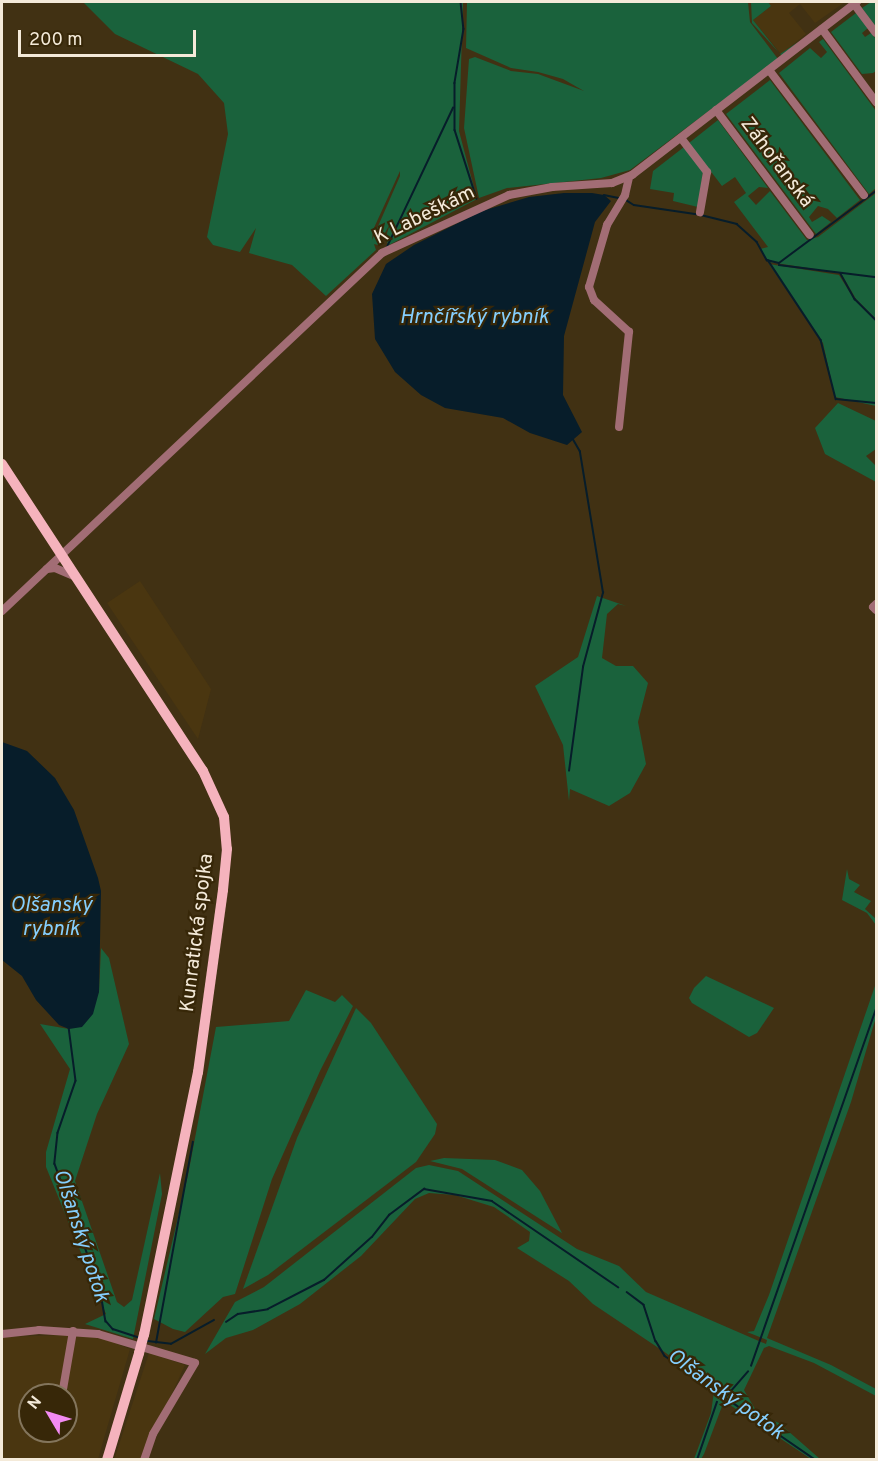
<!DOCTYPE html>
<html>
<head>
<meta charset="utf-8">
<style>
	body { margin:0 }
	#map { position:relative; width:878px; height:1461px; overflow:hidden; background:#413113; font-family:Overpass,sans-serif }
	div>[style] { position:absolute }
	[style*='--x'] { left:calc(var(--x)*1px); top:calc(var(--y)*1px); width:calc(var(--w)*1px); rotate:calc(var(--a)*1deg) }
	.built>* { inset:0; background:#4a3610 }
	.green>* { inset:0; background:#1a623c }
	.water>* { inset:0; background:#071d2a }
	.stream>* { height:1.5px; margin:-0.75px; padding:0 0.75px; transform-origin:0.75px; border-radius:0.75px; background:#071d2a }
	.minor>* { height:8px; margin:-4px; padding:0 4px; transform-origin:4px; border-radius:4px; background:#a26d75 }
	.major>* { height:10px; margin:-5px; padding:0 5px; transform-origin:5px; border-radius:5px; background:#f5b3bd }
	.major-bridge>* { height:10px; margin:-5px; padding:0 5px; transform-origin:5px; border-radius:5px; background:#f5b3bd }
	span { translate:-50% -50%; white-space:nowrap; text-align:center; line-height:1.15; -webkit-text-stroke:4.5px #372708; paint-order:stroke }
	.street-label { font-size:20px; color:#f4ead9 }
	.water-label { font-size:21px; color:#85cffe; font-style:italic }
	.frame { position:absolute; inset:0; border:3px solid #f4ead9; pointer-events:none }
	.north { position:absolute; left:18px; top:1383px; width:60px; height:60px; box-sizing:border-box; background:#372708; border:2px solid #83755c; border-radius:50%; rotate:308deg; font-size:16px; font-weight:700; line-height:24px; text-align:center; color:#f4ead9 }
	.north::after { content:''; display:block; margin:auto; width:21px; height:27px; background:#f28af2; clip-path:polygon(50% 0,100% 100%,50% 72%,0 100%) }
	.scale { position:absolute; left:18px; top:30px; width:178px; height:27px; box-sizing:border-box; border:3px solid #f4ead9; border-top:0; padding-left:8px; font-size:18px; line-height:21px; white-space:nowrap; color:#f4ead9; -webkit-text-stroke:4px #372708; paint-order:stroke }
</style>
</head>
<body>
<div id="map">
	<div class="built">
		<i style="clip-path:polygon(768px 2px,845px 2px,815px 23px,800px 4px,789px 13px,806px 34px,781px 54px,753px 20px,771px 6px)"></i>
		<i style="clip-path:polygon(140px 581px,211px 689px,198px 739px,107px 603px)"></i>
		<i style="clip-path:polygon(evenodd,68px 1335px,102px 1338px,130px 1349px,98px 1459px,2px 1459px,2px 1337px,68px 1335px,30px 1395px,66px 1395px,66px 1431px,30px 1431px,30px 1395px)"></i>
		<i style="clip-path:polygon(149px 1353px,185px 1365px,142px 1459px,114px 1460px)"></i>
	</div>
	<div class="green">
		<i style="clip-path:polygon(evenodd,83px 2px,463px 2px,459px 131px,477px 199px,389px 245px,385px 239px,390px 224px,378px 245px,374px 244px,376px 250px,326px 296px,292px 265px,249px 253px,256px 228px,240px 252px,213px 245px,207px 237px,228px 134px,224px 103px,198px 74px,115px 34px,83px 2px,400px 171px,400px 176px,372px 240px,373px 230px,400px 171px)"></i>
		<i style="clip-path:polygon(467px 2px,748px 2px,750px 22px,778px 59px,630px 170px,601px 178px,507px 188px,479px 198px,464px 128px,469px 59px,475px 57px,511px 71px,538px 74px,584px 91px,563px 79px,538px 72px,511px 68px,466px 48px)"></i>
		<i style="clip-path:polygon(751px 2px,768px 2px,771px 6px,753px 20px,780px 54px,798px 42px,782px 56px,752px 23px)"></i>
		<i style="clip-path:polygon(871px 2px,876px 2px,876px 27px,862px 8px)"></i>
		<i style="clip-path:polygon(856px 13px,868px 28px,862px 33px,865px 37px,871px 33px,876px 39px,876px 71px,873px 73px,862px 74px,831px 32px)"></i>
		<i style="clip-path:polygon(823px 39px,876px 111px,876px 188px,869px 194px,779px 73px,810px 48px,821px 58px,827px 52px,819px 42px)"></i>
		<i style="clip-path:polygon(770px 80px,860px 200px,837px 218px,828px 209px,818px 206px,809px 217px,812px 222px,822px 216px,831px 222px,816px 234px,726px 114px)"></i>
		<i style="clip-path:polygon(718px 120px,768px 188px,759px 187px,748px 196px,756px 205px,770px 191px,807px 240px,818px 237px,876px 193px,876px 319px,856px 299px,841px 273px,769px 262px,760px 249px,768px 247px,734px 202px,746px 193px,735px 177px,722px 186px,689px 143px)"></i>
		<i style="clip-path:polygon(684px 147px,703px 172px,698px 207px,673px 201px,674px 193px,650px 189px,653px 171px)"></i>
		<i style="clip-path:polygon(769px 264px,839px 275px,854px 299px,876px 321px,876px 406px,835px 397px,823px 343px)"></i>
		<i style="clip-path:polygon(838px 403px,876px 421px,876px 449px,866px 456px,876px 466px,876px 482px,825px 454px,815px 428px)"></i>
		<i style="clip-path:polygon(597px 596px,626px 606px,618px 604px,607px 614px,602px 658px,616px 666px,633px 666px,648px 683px,638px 722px,646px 764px,630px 793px,609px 806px,570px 789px,569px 801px,563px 745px,535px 686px,578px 657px)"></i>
		<i style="clip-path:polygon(847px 869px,849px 879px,860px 885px,854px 892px,871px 901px,865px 909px,876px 919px,876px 925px,867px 913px,842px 900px)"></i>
		<i style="clip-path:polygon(101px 948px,109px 958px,129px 1044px,97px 1114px,75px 1181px,117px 1302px,124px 1307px,132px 1300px,160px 1173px,162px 1194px,133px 1339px,85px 1324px,106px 1314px,46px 1167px,46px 1152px,70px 1069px,40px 1024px,69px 1029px,99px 992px)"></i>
		<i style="clip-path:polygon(706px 976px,774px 1008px,757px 1033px,749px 1037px,692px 1003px,689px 998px,694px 988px)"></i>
		<i style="clip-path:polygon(876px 983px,876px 1017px,851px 1102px,767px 1338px,831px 1365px,876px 1389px,876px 1396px,814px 1363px,769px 1346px,764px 1348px,744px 1390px,758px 1414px,779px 1423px,820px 1459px,811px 1459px,724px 1401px,704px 1454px,701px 1459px,694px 1459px,711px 1413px,714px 1391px,666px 1353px,593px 1304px,569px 1281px,517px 1248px,529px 1241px,530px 1232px,494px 1207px,455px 1195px,429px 1193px,415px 1199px,361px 1256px,300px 1304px,253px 1330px,226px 1338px,205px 1354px,235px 1302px,264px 1287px,416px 1168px,429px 1165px,458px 1171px,577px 1249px,619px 1266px,646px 1292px,766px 1344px,767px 1340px,747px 1332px,754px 1331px,769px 1295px)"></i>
		<i style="clip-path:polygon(306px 990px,335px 1002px,342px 995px,353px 1006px,320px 1071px,272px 1179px,235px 1294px,223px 1297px,185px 1332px,173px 1329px,154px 1319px,188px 1175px,216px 1027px,289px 1021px)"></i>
		<i style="clip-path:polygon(356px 1008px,371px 1023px,437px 1124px,435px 1134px,416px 1162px,268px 1275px,243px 1289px,297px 1138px)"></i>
		<i style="clip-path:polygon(444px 1158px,495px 1160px,522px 1170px,540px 1191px,562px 1233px,601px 1258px,462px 1169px,430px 1161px)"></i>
	</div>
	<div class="water">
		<i style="clip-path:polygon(564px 193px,592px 193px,604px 195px,611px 201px,595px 222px,564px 336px,563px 395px,582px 432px,567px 445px,530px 433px,503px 418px,445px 408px,421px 395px,395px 372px,375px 339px,372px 294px,386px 264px,414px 245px,482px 211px,529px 197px)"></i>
		<i style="clip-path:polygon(2px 742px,27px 751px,55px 778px,74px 810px,98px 878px,101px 891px,99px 992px,93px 1014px,82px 1027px,69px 1029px,59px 1025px,36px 1000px,22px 976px,2px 960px)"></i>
	</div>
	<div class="stream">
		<i style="--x:461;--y:2;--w:27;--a:84"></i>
		<i style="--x:464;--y:29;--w:55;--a:99.5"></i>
		<i style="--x:455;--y:83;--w:47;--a:90"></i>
		<i style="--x:455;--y:130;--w:72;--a:72.3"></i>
		<i style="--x:604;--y:195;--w:16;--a:11"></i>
		<i style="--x:626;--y:200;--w:9;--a:32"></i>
		<i style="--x:634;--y:205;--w:63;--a:8.3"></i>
		<i style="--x:701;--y:215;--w:37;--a:14"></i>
		<i style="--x:737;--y:224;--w:27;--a:42"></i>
		<i style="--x:757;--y:242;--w:21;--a:61"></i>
		<i style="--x:767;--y:260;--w:12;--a:14"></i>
		<i style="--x:779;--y:263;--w:121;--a:-36.6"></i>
		<i style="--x:387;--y:247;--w:154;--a:-64.6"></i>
		<i style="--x:768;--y:260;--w:96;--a:56.5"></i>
		<i style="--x:821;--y:340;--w:61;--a:75.7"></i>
		<i style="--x:836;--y:399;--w:40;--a:5.7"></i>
		<i style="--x:779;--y:265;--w:98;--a:7.1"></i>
		<i style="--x:841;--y:274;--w:29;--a:61"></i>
		<i style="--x:855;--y:299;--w:30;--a:45"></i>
		<i style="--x:569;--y:771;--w:105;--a:-82.3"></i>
		<i style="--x:583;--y:667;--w:77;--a:-74.9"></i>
		<i style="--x:603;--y:593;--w:143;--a:-99.3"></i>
		<i style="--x:580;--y:452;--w:14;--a:-120"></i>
		<i style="--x:69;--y:1027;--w:54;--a:82.6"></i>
		<i style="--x:76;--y:1081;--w:55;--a:109.1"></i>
		<i style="--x:58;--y:1133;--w:31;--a:96"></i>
		<i style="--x:55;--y:1164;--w:132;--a:70.1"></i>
		<i style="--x:100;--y:1288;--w:34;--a:80"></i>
		<i style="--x:106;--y:1321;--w:11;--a:49"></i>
		<i style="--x:113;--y:1329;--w:26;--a:18"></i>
		<i style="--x:627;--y:1292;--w:21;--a:37"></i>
		<i style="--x:644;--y:1305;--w:38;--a:72"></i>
		<i style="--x:656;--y:1341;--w:17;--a:59"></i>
		<i style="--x:665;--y:1356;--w:183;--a:34.6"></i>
		<i style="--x:226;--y:1322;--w:14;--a:-34"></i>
		<i style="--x:238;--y:1314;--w:30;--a:-9"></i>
		<i style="--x:268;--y:1309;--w:63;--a:-27.4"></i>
		<i style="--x:324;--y:1280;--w:64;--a:-41.9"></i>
		<i style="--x:372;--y:1237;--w:28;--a:-52"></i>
		<i style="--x:389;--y:1215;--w:44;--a:-36.6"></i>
		<i style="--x:424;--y:1189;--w:69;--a:10"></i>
		<i style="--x:492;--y:1201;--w:153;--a:34.3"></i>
		<i style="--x:148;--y:1341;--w:23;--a:7"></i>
		<i style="--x:171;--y:1344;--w:49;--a:-29.2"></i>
		<i style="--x:156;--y:1343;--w:204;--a:-79.6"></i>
		<i style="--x:751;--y:1366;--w:377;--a:-70.7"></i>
		<i style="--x:725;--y:1398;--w:35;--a:-49"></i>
		<i style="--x:697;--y:1460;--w:61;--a:-71"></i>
	</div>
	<div class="minor">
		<i style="--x:854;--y:4;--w:36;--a:53"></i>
		<i style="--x:822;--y:29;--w:91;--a:53.5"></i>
		<i style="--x:769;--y:70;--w:157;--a:52.8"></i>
		<i style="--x:716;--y:110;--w:156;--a:53.1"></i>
		<i style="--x:681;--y:138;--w:43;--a:52.6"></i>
		<i style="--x:707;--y:172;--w:41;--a:99.9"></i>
		<i style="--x:619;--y:427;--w:96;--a:-84"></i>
		<i style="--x:629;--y:332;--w:47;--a:-137.6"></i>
		<i style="--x:594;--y:300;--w:14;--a:-111"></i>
		<i style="--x:589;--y:287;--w:65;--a:-73.8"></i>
		<i style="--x:607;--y:225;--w:35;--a:-59"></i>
		<i style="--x:625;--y:195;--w:18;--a:-77"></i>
		<i style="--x:47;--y:569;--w:8;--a:-7"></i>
		<i style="--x:55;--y:568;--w:21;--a:23"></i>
		<i style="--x:876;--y:604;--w:4;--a:135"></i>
		<i style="--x:873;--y:607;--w:4;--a:45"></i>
		<i style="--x:2;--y:611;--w:522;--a:-43.29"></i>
		<i style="--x:382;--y:253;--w:140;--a:-24.5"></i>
		<i style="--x:509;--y:195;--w:44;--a:-10.5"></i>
		<i style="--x:552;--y:187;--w:60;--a:-3.8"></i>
		<i style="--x:612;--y:183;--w:22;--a:-22"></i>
		<i style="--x:632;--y:175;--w:284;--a:-37.6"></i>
		<i style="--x:2;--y:1334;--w:37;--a:-6"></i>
		<i style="--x:39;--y:1330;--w:59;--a:3.9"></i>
		<i style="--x:98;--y:1334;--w:101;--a:16.6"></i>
		<i style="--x:195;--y:1363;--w:82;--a:120.6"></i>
		<i style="--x:153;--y:1434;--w:28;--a:109"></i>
		<i style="--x:62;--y:1395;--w:65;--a:-80.2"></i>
	</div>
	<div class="major">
		<i style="--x:2;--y:464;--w:367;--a:56.8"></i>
		<i style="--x:203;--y:771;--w:51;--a:65.5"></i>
		<i style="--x:224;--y:817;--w:32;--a:85"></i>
		<i style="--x:227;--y:849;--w:41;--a:95.6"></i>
		<i style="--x:223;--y:890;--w:184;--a:97.8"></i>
		<i style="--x:198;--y:1072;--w:268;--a:101.6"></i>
		<i style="--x:107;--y:1460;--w:112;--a:-73.3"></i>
	</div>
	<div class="major-bridge">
		<i style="--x:139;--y:1353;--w:20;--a:-75"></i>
	</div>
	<div class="street-label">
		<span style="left:776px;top:163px;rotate:53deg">Záhořanská</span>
		<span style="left:425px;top:216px;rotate:-26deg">K Labeškám</span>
		<span style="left:198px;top:933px;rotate:-83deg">Kunratická spojka</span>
	</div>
	<div class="water-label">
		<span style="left:474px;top:318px">Hrnčířský rybník</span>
		<span style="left:51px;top:918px">Olšanský<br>rybník</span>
		<span style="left:80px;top:1236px;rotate:72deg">Olšanský potok</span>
		<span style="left:725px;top:1395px;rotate:36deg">Olšanský potok</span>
	</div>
	<div class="frame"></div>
	<div class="north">N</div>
	<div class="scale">200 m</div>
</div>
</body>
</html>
